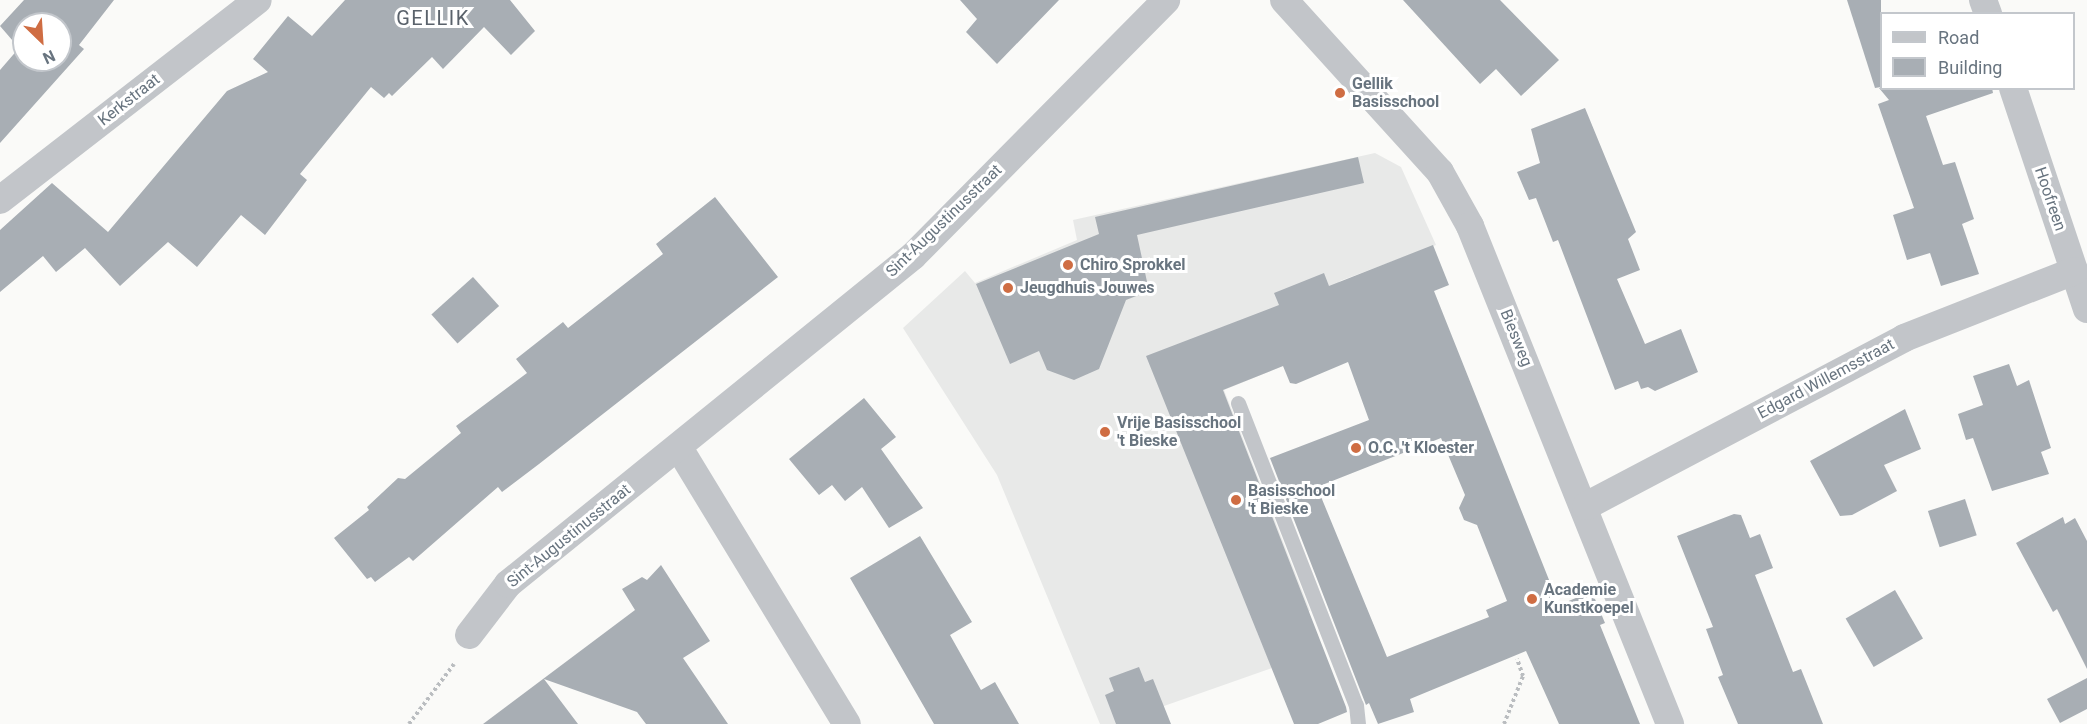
<!DOCTYPE html>
<html>
<head>
<meta charset="utf-8">
<style>
	body { margin:0 }
	#map { position:relative; width:2087px; height:724px; overflow:hidden; background:#fafaf8; font-family:Roboto,sans-serif }
	div>[style] { position:absolute }
	[style*='--x'] { left:calc(var(--x)*1px); top:calc(var(--y)*1px); width:calc(var(--w)*1px); rotate:calc(var(--a)*1deg) }
	.built>* { inset:0; background:#e8e9e8 }
	.building>* { inset:0; background:#a8aeb4; transform-origin:0 0 }
	.path>* { height:4px; margin-top:-2px; transform-origin:0; background:repeating-linear-gradient(90deg,#babdc0 0 3px,transparent 0 6px) }
	.service>* { height:15px; margin:-7.5px; padding:0 7.5px; transform-origin:7.5px; border-radius:7.5px; background:#c2c5c9 }
	.minor>* { height:28px; margin:-14px; padding:0 14px; transform-origin:14px; border-radius:14px; background:#c2c5c9 }
	.dots>* { width:16px; height:16px; translate:-50% -50%; box-sizing:border-box; border:3px solid #fff; border-radius:50% }
	span { translate:-50% -50%; white-space:nowrap; text-align:center; line-height:1.15; -webkit-text-stroke:6px #fff; paint-order:stroke }
	.poi-label { font-size:16px; color:#68747f; font-weight:700 }
	.left { translate:0 -50%; text-align:left }
	.street-label { font-size:16px; color:#68747f }
	.quarter-label { font-size:20px; color:#5a626b; letter-spacing:1.5px }
	.legend { position:absolute; left:1880px; top:12px; width:195px; height:78px; box-sizing:border-box; background:#fff; border:2px solid #c3c7cc; margin:0; padding:8px 10px; list-style:none; font-size:18px; color:#68747f }
	.legend li { display:flex; align-items:center; gap:12px; height:30px }
	.legend b { width:30px; border:2px solid #c3c7cc }
	.north { position:absolute; left:12px; top:12px; width:60px; height:60px; box-sizing:border-box; background:#fff; border:2px solid #c3c7cc; border-radius:50%; rotate:155deg; font-size:16px; font-weight:700; line-height:24px; text-align:center; color:#68747f }
	.north::after { content:''; display:block; margin:auto; width:21px; height:27px; background:#cf6d43; clip-path:polygon(50% 0,100% 100%,50% 72%,0 100%) }
</style>
</head>
<body>
<div id="map">
	<div class="built">
		<i style="clip-path:polygon(1375px 153px,1401px 167px,1436px 245px,1340px 281px,1283px 366px,1224px 390px,1310px 611px,1257px 632px,1272px 668px,1164px 706px,1130px 724px,1100px 724px,997px 475px,903px 328px,965px 271px,975px 283px,1077px 240px,1073px 220px)"></i>
	</div>
	<div class="building">
		<i style="clip-path:polygon(evenodd,24px 0,114px 0,79px 45px,84px 49px,0 143px,0 70px,19px 48px,0 26px,24px 0,24px 24px,60px 24px,60px 60px,24px 60px,24px 24px)"></i>
		<i style="clip-path:polygon(345px 0,510px 0,535px 31px,511px 55px,484px 27px,443px 69px,432px 57px,392px 96px,389px 93px,384px 98px,371px 87px,300px 174px,307px 180px,265px 235px,241px 215px,197px 267px,168px 242px,120px 286px,85px 248px,56px 272px,43px 256px,0 292px,0 230px,52px 183px,108px 232px,227px 91px,268px 72px,253px 59px,288px 16px,312px 36px)"></i>
		<i style="clip-path:polygon(960px 0,1059px 0,997px 64px,966px 32px,977px 19px)"></i>
		<i style="clip-path:polygon(1403px 0,1500px 0,1559px 60px,1521px 96px,1496px 69px,1480px 84px)"></i>
		<i style="clip-path:polygon(1847px 0,1881px 0,1881px 87px,1875px 88px)"></i>
		<i style="clip-path:polygon(1879px 88px,1992px 88px,1993px 93px,1926px 116px,1943px 165px,1955px 162px,1974px 219px,1962px 224px,1979px 274px,1941px 286px,1930px 253px,1907px 260px,1893px 215px,1914px 208px,1878px 104px,1889px 100px)"></i>
		<i style="clip-path:polygon(1585px 108px,1636px 232px,1628px 239px,1640px 270px,1617px 279px,1645px 344px,1681px 329px,1698px 372px,1655px 391px,1648px 387px,1641px 389px,1638px 381px,1615px 390px,1558px 240px,1553px 242px,1536px 198px,1529px 200px,1517px 172px,1540px 163px,1531px 129px)"></i>
		<i style="clip-path:polygon(1358px 157px,1364px 183px,1137px 235px,1149px 291px,1126px 300px,1099px 369px,1074px 380px,1047px 370px,1039px 351px,1010px 364px,976px 284px,1099px 234px,1095px 217px)"></i>
		<i style="clip-path:polygon(715px 197px,778px 277px,539px 464px,502px 492px,498px 487px,413px 561px,409px 557px,375px 582px,371px 577px,367px 579px,334px 538px,369px 510px,367px 507px,398px 478px,405px 479px,461px 433px,456px 426px,527px 373px,516px 359px,563px 322px,568px 328px,663px 254px,656px 244px)"></i>
		<i style="clip-path:polygon(evenodd,1433px 245px,1449px 285px,1434px 291px,1559px 605px,1583px 595px,1595px 599px,1605px 623px,1600px 625px,1640px 724px,1559px 724px,1526px 651px,1410px 699px,1414px 712px,1378px 724px,1369px 703px,1366px 705px,1270px 458px,1369px 420px,1348px 362px,1296px 384px,1290px 383px,1283px 366px,1223px 390px,1346px 707px,1347px 712px,1318px 724px,1294px 724px,1146px 356px,1279px 305px,1274px 293px,1324px 273px,1329px 286px,1433px 245px,1441px 438px,1465px 495px,1459px 508px,1464px 520px,1477px 525px,1507px 601px,1486px 610px,1489px 617px,1387px 657px,1317px 487px,1441px 438px)"></i>
		<i style="left:473px;top:277px;width:39px;height:56px;rotate:48deg"></i>
		<i style="clip-path:polygon(2009px 364px,2017px 386px,2029px 380px,2051px 448px,2041px 452px,2049px 474px,1992px 491px,1973px 438px,1966px 440px,1958px 414px,1983px 405px,1973px 376px)"></i>
		<i style="clip-path:polygon(864px 398px,896px 437px,881px 449px,923px 508px,889px 528px,862px 487px,845px 501px,832px 485px,819px 495px,789px 459px)"></i>
		<i style="clip-path:polygon(1905px 409px,1921px 449px,1884px 465px,1897px 491px,1852px 515px,1840px 516px,1810px 461px)"></i>
		<i style="left:1965px;top:499px;width:38px;height:39px;rotate:72deg"></i>
		<i style="clip-path:polygon(1734px 514px,1741px 515px,1750px 538px,1760px 534px,1773px 568px,1755px 575px,1793px 672px,1801px 669px,1823px 724px,1738px 724px,1718px 677px,1723px 675px,1706px 629px,1713px 627px,1677px 536px)"></i>
		<i style="clip-path:polygon(2063px 517px,2065px 524px,2075px 518px,2087px 541px,2087px 669px,2057px 609px,2053px 612px,2016px 543px)"></i>
		<i style="clip-path:polygon(920px 536px,972px 622px,950px 635px,981px 690px,995px 682px,1019px 724px,934px 724px,850px 578px)"></i>
		<i style="clip-path:polygon(661px 565px,710px 641px,683px 658px,728px 724px,646px 724px,637px 712px,544px 679px,578px 724px,483px 724px,635px 610px,622px 589px,642px 577px,647px 580px)"></i>
		<i style="left:1895px;top:590px;width:56px;height:57px;rotate:60deg"></i>
		<i style="clip-path:polygon(1139px 667px,1145px 682px,1153px 679px,1171px 724px,1116px 724px,1105px 695px,1114px 691px,1109px 678px)"></i>
		<i style="clip-path:polygon(2087px 678px,2087px 709px,2060px 723px,2047px 699px)"></i>
	</div>
	<div class="path">
		<i style="--x:409;--y:724;--w:75;--a:-53.1"></i>
		<i style="--x:1504;--y:724;--w:52;--a:-68.4"></i>
		<i style="--x:1523;--y:676;--w:18;--a:-109"></i>
	</div>
	<div class="service">
		<i style="--x:1238;--y:403;--w:324;--a:68.7"></i>
		<i style="--x:1356;--y:705;--w:19;--a:84"></i>
	</div>
	<div class="minor">
		<i style="--x:1284;--y:0;--w:232;--a:47.8"></i>
		<i style="--x:1440;--y:172;--w:62;--a:60.9"></i>
		<i style="--x:1470;--y:226;--w:537;--a:68.12"></i>
		<i style="--x:1983;--y:0;--w:15;--a:70"></i>
		<i style="--x:2013;--y:88;--w:233;--a:71.5"></i>
		<i style="--x:0;--y:200;--w:326;--a:-37.8"></i>
		<i style="--x:679;--y:448;--w:323;--a:58.7"></i>
		<i style="--x:1586;--y:506;--w:360;--a:-27.8"></i>
		<i style="--x:1904;--y:338;--w:183;--a:-21.5"></i>
		<i style="--x:469;--y:635;--w:64;--a:-52.6"></i>
		<i style="--x:508;--y:584;--w:521;--a:-39"></i>
		<i style="--x:913;--y:256;--w:360;--a:-45.3"></i>
	</div>
	<div class="dots">
		<i style="left:1340px;top:93px;background:#cf6d43"></i>
		<i style="left:1068px;top:265px;background:#cf6d43"></i>
		<i style="left:1008px;top:288px;background:#cf6d43"></i>
		<i style="left:1105px;top:432px;background:#cf6d43"></i>
		<i style="left:1356px;top:448px;background:#cf6d43"></i>
		<i style="left:1236px;top:500px;background:#cf6d43"></i>
		<i style="left:1532px;top:599px;background:#cf6d43"></i>
	</div>
	<div class="poi-label">
		<span class="left" style="left:1352px;top:93px">Gellik<br>Basisschool</span>
		<span class="left" style="left:1080px;top:265px">Chiro Sprokkel</span>
		<span class="left" style="left:1020px;top:288px">Jeugdhuis Jouwes</span>
		<span class="left" style="left:1117px;top:432px">Vrije Basisschool<br>'t Bieske</span>
		<span class="left" style="left:1368px;top:448px">O.C. 't Kloester</span>
		<span class="left" style="left:1248px;top:500px">Basisschool<br>'t Bieske</span>
		<span class="left" style="left:1544px;top:599px">Academie<br>Kunstkoepel</span>
	</div>
	<div class="street-label">
		<span style="left:129px;top:100px;rotate:-38deg">Kerkstraat</span>
		<span style="left:2050px;top:199px;rotate:71deg">Hoofreen</span>
		<span style="left:944px;top:221px;rotate:-44deg">Sint-Augustinusstraat</span>
		<span style="left:1516px;top:338px;rotate:68deg">Biesweg</span>
		<span style="left:1826px;top:379px;rotate:-28deg">Edgard Willemsstraat</span>
		<span style="left:569px;top:536px;rotate:-39deg">Sint-Augustinusstraat</span>
	</div>
	<div class="quarter-label">
		<span style="left:433px;top:18px">GELLIK</span>
	</div>
	<ul class="legend">
	<li><b style="height:8px;background:#c2c5c9"></b>Road</li>
	<li><b style="height:16px;background:#a8aeb4"></b>Building</li>
	</ul>
	<div class="north">N</div>
</div>
</body>
</html>
